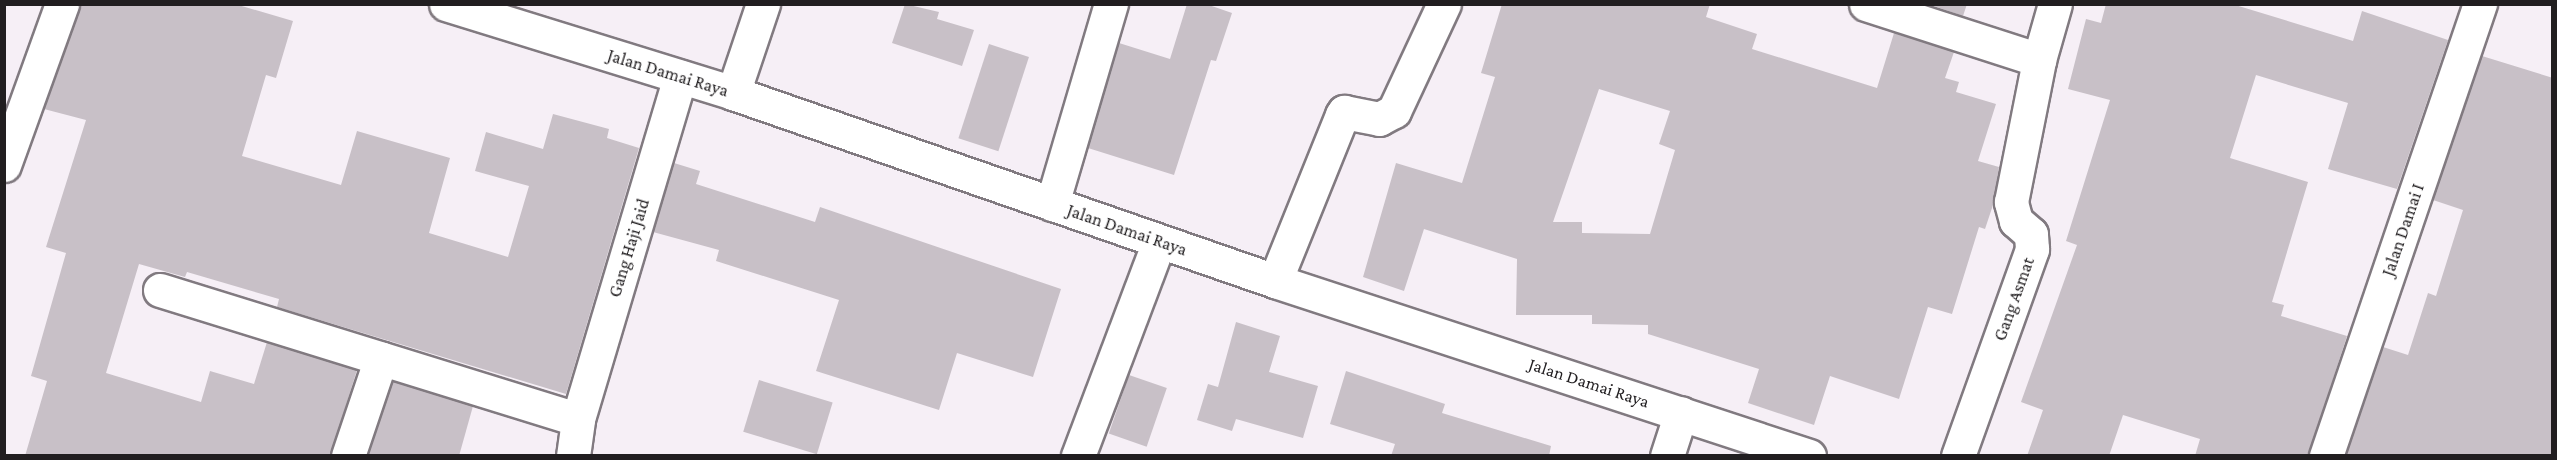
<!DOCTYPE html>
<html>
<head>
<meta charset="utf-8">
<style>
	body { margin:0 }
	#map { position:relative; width:2557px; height:460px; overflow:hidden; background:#f6eff6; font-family:"Crimson Pro",serif }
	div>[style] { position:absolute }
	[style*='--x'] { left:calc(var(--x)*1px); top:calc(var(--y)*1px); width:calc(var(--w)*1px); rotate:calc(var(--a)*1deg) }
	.building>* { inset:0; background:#c8c0c7; transform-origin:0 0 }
	.roads { filter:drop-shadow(2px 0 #817a80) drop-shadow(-2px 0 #817a80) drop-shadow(0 2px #817a80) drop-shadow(0 -2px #817a80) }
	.minor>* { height:33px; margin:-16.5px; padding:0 16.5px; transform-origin:16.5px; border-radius:16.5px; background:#fff }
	span { translate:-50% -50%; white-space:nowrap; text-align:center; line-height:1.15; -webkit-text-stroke:4.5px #fff; paint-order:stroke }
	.street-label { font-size:18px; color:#211e20 }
	.frame { position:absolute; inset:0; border:6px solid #211e20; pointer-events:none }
</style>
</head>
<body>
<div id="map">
	<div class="building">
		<i style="clip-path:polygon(80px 4px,235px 4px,293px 21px,276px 78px,266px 75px,242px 156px,341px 185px,357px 131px,450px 158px,429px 233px,508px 257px,529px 186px,475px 171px,486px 132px,543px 149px,553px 114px,609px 129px,607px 138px,639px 148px,566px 394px,277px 307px,279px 299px,187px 272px,185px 277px,139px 264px,106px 373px,201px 402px,210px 371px,254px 384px,267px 342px,357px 370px,330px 456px,25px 456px,47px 381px,31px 376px,66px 253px,46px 247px,86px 120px,44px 109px)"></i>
		<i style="clip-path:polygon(905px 4px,939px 12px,937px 19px,974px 30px,962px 66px,892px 43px)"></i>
		<i style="clip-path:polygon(1187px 4px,1206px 4px,1232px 13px,1216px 61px,1211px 60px,1174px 175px,1088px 148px,1119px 43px,1170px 59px)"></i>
		<i style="clip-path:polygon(evenodd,1502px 4px,1710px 4px,1706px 17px,1757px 34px,1752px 49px,1877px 88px,1894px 33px,1954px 52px,1945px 78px,1959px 82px,1956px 92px,1996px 104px,1978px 161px,1999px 167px,1993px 205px,1985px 229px,1979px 227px,1952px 314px,1928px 307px,1899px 399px,1830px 376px,1814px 425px,1748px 403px,1759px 369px,1648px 334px,1648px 325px,1592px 324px,1592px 315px,1516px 315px,1517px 259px,1424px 229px,1404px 291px,1363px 277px,1396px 163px,1462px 183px,1495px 77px,1481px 73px,1502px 4px,1599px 89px,1670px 111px,1659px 144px,1675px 150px,1650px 234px,1582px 233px,1582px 222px,1553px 222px,1599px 89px)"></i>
		<i style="clip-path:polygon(1928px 4px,1967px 4px,1963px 16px)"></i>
		<i style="clip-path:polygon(2106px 4px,2232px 4px,2353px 41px,2362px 11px,2448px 40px,2397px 189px,2328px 169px,2348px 103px,2256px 75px,2230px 158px,2308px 182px,2272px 302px,2284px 305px,2281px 316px,2347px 336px,2308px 456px,2195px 456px,2200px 439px,2123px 415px,2109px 456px,2027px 456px,2043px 410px,2021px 402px,2077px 245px,2066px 241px,2110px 100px,2068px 89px,2086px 19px,2101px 23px)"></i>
		<i style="left:989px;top:44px;width:42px;height:99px;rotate:18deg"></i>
		<i style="clip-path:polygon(2482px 56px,2553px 78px,2553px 456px,2346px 456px,2383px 347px,2408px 355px,2428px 293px,2436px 296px,2463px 210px,2433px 200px)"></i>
		<i style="clip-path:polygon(674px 163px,700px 171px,696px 184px,815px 222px,820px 207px,1061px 289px,1033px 377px,957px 353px,939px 410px,816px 371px,839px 300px,716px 261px,719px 250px,653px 232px)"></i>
		<i style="clip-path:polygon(1236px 322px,1280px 336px,1269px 372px,1318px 386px,1303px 438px,1236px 419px,1232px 431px,1197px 420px,1208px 384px,1218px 387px)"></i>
		<i style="clip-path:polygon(1346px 371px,1445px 404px,1442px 413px,1551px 446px,1549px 456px,1391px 456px,1395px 444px,1330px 424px)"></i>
		<i style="left:1129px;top:375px;width:40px;height:62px;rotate:19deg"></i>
		<i style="left:759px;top:380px;width:77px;height:54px;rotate:17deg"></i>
		<i style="clip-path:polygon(393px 381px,473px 406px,459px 456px,368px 456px)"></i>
	</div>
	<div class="roads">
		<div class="minor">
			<i style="--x:446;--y:4;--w:300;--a:17.2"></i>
			<i style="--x:733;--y:93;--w:574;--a:19.13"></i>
			<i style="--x:1275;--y:281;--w:562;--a:18.14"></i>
			<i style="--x:1866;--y:4;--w:182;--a:17.9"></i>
			<i style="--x:733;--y:93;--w:94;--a:-71.4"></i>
			<i style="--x:4;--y:165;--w:171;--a:-70.2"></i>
			<i style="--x:1052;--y:204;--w:209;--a:-73.6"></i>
			<i style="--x:1275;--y:281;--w:179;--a:-68"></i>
			<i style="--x:1342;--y:115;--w:4;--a:-56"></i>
			<i style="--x:1344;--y:112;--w:36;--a:11"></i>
			<i style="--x:1379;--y:119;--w:17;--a:-28"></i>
			<i style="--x:1394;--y:111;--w:118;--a:-65"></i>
			<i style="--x:160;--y:290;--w:437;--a:17.2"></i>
			<i style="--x:348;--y:456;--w:103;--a:-71.4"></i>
			<i style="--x:573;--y:456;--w:37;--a:-82"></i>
			<i style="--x:578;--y:419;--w:357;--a:-73.4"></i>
			<i style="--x:1078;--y:456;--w:229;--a:-69.3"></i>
			<i style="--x:1667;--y:456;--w:45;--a:-72"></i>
			<i style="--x:1958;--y:456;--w:220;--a:-70.3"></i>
			<i style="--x:2032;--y:249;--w:15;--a:-94"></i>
			<i style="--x:2031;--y:234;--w:20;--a:-139"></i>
			<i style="--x:2016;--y:221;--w:20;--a:-105"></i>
			<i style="--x:2011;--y:202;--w:145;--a:-78.8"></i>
			<i style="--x:2039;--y:60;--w:58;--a:-74.1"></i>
			<i style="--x:2326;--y:456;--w:478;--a:-71.2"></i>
		</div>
	</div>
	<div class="street-label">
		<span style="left:668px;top:73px;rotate:17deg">Jalan Damai Raya</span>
		<span style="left:1127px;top:230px;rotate:19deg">Jalan Damai Raya</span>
		<span style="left:2403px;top:230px;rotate:-71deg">Jalan Damai I</span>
		<span style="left:629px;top:248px;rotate:-73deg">Gang Haji Jaid</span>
		<span style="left:2014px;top:299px;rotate:-70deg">Gang Asmat</span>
		<span style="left:1589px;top:383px;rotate:18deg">Jalan Damai Raya</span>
	</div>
	<div class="frame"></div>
</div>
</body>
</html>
